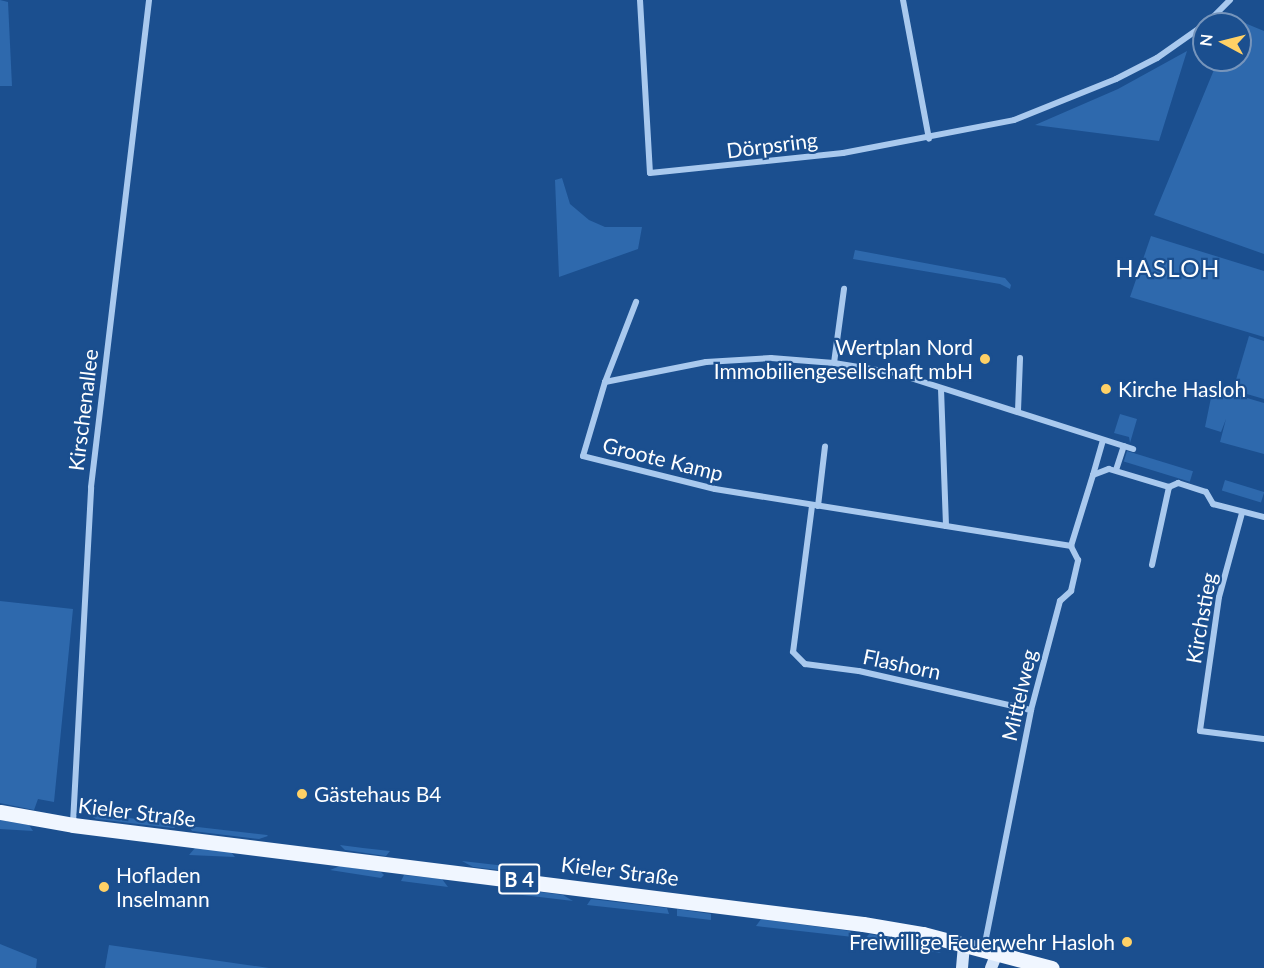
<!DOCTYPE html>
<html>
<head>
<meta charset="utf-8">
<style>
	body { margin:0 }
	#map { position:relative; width:1264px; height:968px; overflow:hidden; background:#1b4f8f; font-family:Lato,sans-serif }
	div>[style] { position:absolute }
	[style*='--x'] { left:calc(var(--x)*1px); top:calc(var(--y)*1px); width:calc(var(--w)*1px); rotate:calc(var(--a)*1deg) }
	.green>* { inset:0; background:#2e69ad; transform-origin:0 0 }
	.street>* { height:6px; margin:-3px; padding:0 3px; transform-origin:3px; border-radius:3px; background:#a9c9ee }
	.secondary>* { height:12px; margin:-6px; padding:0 6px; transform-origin:6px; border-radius:6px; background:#d6e6fa }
	.primary>* { height:15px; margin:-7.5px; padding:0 7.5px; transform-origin:7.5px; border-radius:7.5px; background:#f0f6ff }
	.dots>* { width:16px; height:16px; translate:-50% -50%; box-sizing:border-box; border:3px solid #1b4f8f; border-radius:50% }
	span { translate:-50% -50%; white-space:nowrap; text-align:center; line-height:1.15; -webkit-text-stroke:4.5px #1b4f8f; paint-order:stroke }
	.shield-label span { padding:2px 4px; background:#1b4f8f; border:2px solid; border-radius:4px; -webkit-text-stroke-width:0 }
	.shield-label { font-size:20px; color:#fff; font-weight:700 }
	.street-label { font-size:21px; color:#fff }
	.poi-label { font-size:21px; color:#fff }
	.right { translate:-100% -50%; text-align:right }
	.left { translate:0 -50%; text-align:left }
	.quarter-label { font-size:24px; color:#fff; letter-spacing:1.5px }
	.north { position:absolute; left:1192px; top:12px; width:60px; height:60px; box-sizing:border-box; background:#1b4f8f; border:2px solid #7695bc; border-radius:50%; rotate:277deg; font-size:16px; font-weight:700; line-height:24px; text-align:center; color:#fff }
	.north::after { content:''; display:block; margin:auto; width:21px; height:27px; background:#ffd166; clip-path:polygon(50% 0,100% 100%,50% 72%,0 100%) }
</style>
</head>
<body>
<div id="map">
	<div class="green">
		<i style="clip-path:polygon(0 0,8px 2px,12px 86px,0 86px)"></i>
		<i style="clip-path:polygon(1235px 19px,1264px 31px,1264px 254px,1154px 215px,1218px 60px,1240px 60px,1240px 24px,1233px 24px)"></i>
		<i style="clip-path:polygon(1187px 51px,1159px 141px,1035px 125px,1118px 89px)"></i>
		<i style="clip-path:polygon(562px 178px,570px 204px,589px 220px,605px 227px,642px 227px,638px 249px,559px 277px,555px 180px)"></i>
		<i style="clip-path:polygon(1151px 236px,1264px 271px,1264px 337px,1130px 297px)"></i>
		<i style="clip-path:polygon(855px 250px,1005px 278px,1011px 285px,1010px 289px,1000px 284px,853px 259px)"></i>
		<i style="clip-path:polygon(1249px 336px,1264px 341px,1264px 399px,1233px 390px)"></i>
		<i style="clip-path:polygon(1213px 388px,1264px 403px,1264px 454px,1220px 442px,1226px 419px,1221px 432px,1205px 427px)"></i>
		<i style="clip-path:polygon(1120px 414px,1137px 419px,1130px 443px,1129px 437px,1114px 433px)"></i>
		<i style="left:1127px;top:451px;width:69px;height:11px;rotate:17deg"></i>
		<i style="left:1225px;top:480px;width:41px;height:11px;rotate:17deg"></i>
		<i style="clip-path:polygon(0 601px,73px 609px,54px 802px,38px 799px,34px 810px,0 803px)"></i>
		<i style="clip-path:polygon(87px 813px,89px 813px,178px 824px,174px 828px,163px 827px,96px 819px)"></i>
		<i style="clip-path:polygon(0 820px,29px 825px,33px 831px,0 829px)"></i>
		<i style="clip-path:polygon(189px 826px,267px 835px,268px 836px,259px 839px,192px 831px)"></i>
		<i style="clip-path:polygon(340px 845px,363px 848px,390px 851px,386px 856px,345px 850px)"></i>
		<i style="clip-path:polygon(195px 848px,231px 852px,235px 857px,189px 855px)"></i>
		<i style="clip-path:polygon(462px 861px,515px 867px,533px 870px,526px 873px,473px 867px)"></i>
		<i style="clip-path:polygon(340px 866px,381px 872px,384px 875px,381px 878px,330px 870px)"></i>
		<i style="clip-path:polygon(404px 875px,442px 879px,448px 887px,401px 881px)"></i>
		<i style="clip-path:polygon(503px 887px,563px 895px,573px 901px,505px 893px)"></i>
		<i style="clip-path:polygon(591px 899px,667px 908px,669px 914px,587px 905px)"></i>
		<i style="clip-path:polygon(677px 909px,711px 914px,711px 920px,677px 916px)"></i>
		<i style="clip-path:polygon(761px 919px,850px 931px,853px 937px,756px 926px)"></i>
		<i style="clip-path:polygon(869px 934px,922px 943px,941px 953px,864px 940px)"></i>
		<i style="clip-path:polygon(0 944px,37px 959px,36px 968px,0 968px)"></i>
		<i style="clip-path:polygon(109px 945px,269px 968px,105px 968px)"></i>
	</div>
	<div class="street">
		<i style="--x:640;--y:0;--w:173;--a:86.7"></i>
		<i style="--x:650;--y:173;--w:194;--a:-5.9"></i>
		<i style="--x:843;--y:153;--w:174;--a:-10.9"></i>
		<i style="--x:1014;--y:120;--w:110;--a:-21.9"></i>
		<i style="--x:1116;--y:79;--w:46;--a:-27.1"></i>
		<i style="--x:1157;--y:58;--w:57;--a:-35.1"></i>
		<i style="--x:903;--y:0;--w:141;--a:79.4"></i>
		<i style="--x:1206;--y:24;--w:34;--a:-45"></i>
		<i style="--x:834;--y:363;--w:75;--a:-82.3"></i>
		<i style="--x:605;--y:382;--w:86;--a:-68.8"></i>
		<i style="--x:941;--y:389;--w:137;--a:87.9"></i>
		<i style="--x:946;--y:526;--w:234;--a:-170.9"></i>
		<i style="--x:715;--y:489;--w:136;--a:-166"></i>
		<i style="--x:583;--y:456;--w:77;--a:-73.4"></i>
		<i style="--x:605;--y:382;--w:103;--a:-11.2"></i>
		<i style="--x:706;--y:362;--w:65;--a:-3.5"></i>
		<i style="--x:771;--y:358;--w:63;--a:4.5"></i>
		<i style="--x:834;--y:363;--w:62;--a:9.3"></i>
		<i style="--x:895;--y:373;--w:250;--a:17.7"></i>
		<i style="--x:1018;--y:411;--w:53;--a:-87.8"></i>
		<i style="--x:1116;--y:470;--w:25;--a:-72"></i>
		<i style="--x:1093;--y:475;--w:36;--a:-74"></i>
		<i style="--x:812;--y:506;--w:147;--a:97.4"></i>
		<i style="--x:793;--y:652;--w:17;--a:45"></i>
		<i style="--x:805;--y:664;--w:54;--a:7.4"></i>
		<i style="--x:859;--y:671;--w:176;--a:12.8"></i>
		<i style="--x:818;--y:506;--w:60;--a:-83.3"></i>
		<i style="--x:1242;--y:513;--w:87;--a:105.3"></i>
		<i style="--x:1219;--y:597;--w:135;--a:98.1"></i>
		<i style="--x:1200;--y:731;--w:64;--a:7.1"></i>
		<i style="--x:946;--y:526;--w:127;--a:9.1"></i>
		<i style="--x:1152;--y:565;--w:80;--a:-77.7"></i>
		<i style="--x:73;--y:823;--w:336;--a:-86.9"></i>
		<i style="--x:91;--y:487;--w:490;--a:-83.2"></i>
		<i style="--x:984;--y:948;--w:243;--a:-78.8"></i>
		<i style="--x:1031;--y:710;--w:113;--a:-75.1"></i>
		<i style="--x:1060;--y:601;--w:15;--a:-42"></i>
		<i style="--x:1071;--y:591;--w:32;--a:-77"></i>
		<i style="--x:1078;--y:560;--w:16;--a:-117"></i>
		<i style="--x:1071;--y:546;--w:74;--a:-72.8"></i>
		<i style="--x:1093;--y:475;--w:17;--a:-21"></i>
		<i style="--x:1109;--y:469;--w:63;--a:16.7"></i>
		<i style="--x:1169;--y:487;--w:10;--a:-24"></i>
		<i style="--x:1178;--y:483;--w:29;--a:18"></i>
		<i style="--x:1206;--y:492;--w:14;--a:60"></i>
		<i style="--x:1213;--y:504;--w:53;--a:14.3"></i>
	</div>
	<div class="secondary">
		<i style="--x:962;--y:968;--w:23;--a:-85"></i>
		<i style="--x:991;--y:968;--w:16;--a:-68"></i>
	</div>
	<div class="primary">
		<i style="--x:0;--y:812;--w:74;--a:10.1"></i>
		<i style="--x:73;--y:825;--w:796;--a:7.14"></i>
		<i style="--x:863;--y:924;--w:61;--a:9.5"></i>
		<i style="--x:923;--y:934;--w:133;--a:14.8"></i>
	</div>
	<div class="dots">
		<i style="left:985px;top:359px;background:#ffd166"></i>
		<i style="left:1106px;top:389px;background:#ffd166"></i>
		<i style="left:302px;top:794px;background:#ffd166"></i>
		<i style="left:104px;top:887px;background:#ffd166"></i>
		<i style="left:1127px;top:942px;background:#ffd166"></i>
	</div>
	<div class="shield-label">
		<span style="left:519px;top:879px">B 4</span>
	</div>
	<div class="street-label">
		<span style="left:772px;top:145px;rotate:-7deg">Dörpsring</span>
		<span style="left:83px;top:410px;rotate:-83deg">Kirschenallee</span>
		<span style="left:663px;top:459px;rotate:14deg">Groote Kamp</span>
		<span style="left:1201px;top:618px;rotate:-80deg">Kirchstieg</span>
		<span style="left:902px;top:664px;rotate:12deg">Flashorn</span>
		<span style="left:1019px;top:695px;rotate:-77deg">Mittelweg</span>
		<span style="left:137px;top:812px;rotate:7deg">Kieler Straße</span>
		<span style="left:620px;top:871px;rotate:7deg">Kieler Straße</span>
	</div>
	<div class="poi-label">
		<span class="right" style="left:973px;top:359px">Wertplan Nord<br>Immobiliengesellschaft mbH</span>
		<span class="left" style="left:1118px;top:389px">Kirche Hasloh</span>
		<span class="left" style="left:314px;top:794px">Gästehaus B4</span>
		<span class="left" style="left:116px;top:887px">Hofladen<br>Inselmann</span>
		<span class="right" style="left:1115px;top:942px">Freiwillige Feuerwehr Hasloh</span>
	</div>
	<div class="quarter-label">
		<span style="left:1168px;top:268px">HASLOH</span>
	</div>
	<div class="north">N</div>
</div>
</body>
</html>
